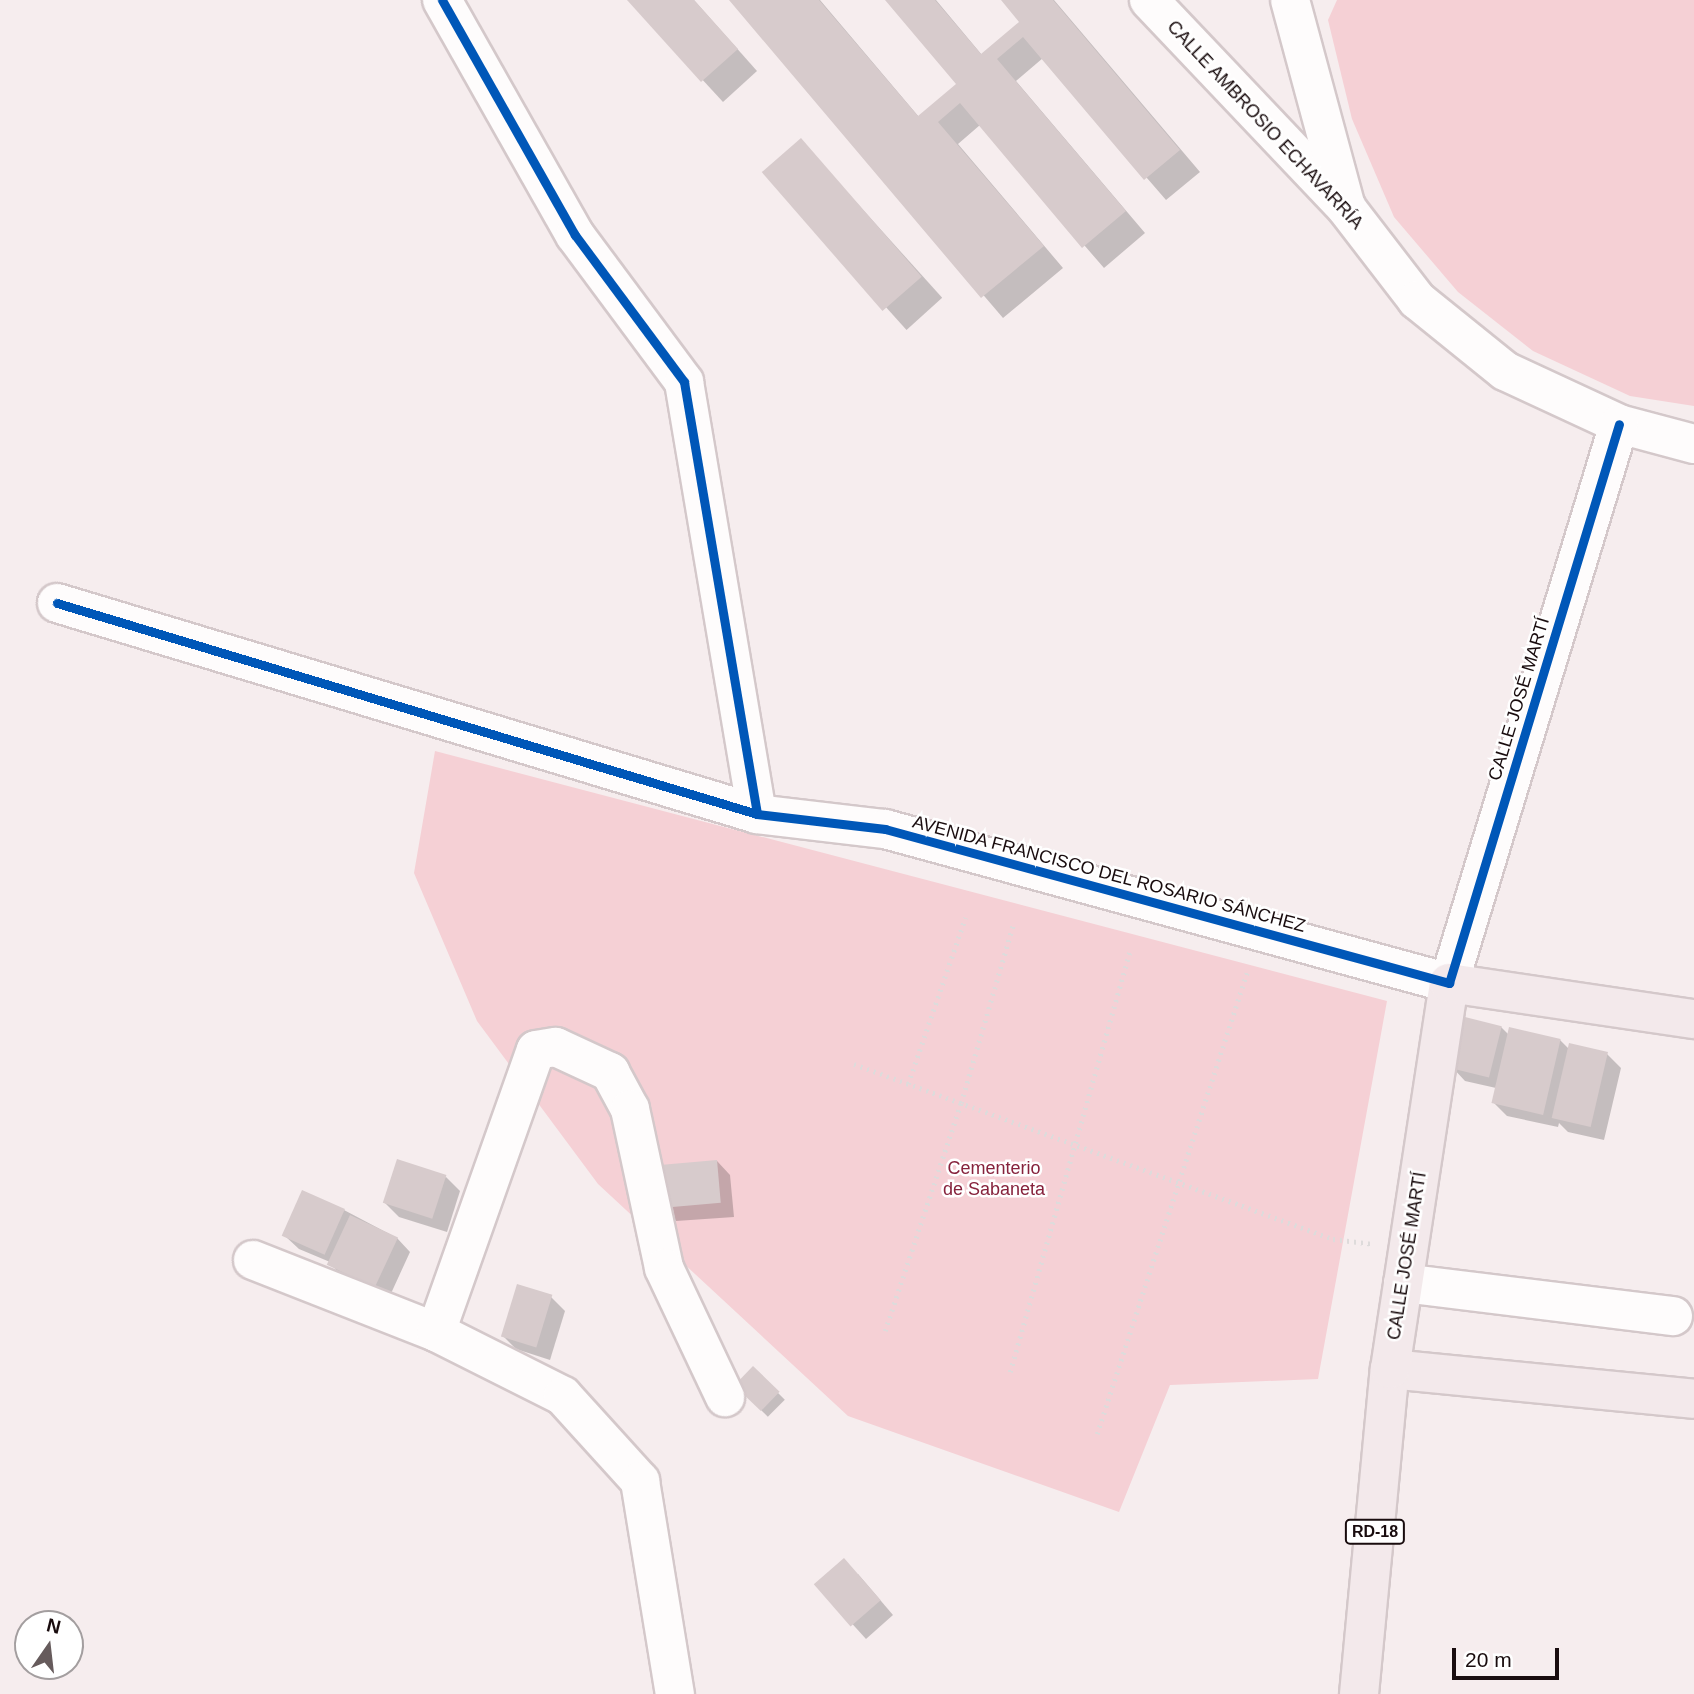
<!DOCTYPE html>
<html>
<head>
<meta charset="utf-8">
<style>
	body { margin:0 }
	#map { position:relative; width:1694px; height:1694px; overflow:hidden; background:#f6edee; font-family:Helvetica,sans-serif }
	div>[style] { position:absolute }
	[style*='--x'] { left:calc(var(--x)*1px); top:calc(var(--y)*1px); width:calc(var(--w)*1px); rotate:calc(var(--a)*1deg) }
	.green>* { inset:0; background:#f5d0d5 }
	.shadow>* { inset:0; background:#0003; transform-origin:0 0 }
	.building>* { inset:0; background:#d7cbcc; transform-origin:0 0 }
	.path>* { height:4.5px; margin-top:-2.25px; transform-origin:0; background:repeating-linear-gradient(90deg,#dedbdb 0 2px,transparent 0 7px) }
	.roads { filter:drop-shadow(2px 0 #d4c8ca) drop-shadow(-2px 0 #d4c8ca) drop-shadow(0 2px #d4c8ca) drop-shadow(0 -2px #d4c8ca) }
	.minor>* { height:38px; margin:-19px; padding:0 19px; transform-origin:19px; border-radius:19px; background:#fefcfc }
	.major>* { height:38px; margin:-19px; padding:0 19px; transform-origin:19px; border-radius:19px; background:#f3e9eb }
	.cycleway>* { height:9px; margin:-4.5px; padding:0 4.5px; transform-origin:4.5px; border-radius:4.5px; background:#0057b8 }
	span { translate:-50% -50%; white-space:nowrap; text-align:center; line-height:1.15; -webkit-text-stroke:5px #fff; paint-order:stroke }
	.shield-label span { padding:2px 5px; background:#fff; border:2px solid; border-radius:5px; -webkit-text-stroke-width:0 }
	.shield-label { font-size:16px; color:#190c0e; font-weight:700 }
	.street-label { font-size:18px; color:#190c0e }
	.park-label { font-size:18px; color:#86223c }
	.north { position:absolute; left:14px; top:1610px; width:70px; height:70px; box-sizing:border-box; background:#fff; border:2px solid #a39e9f; border-radius:50%; rotate:14deg; font-size:19px; font-weight:700; line-height:28px; text-align:center; color:#190c0e }
	.north::after { content:''; display:block; margin:auto; width:24px; height:32px; background:#665b5c; clip-path:polygon(50% 0,100% 100%,50% 72%,0 100%) }
	.scale { position:absolute; left:1452px; top:1648px; width:107px; height:32px; box-sizing:border-box; border:4px solid #190c0e; border-top:0; padding-left:9px; font-size:21px; line-height:24px; white-space:nowrap; color:#190c0e; -webkit-text-stroke:5px #fff; paint-order:stroke }
</style>
</head>
<body>
<div id="map">
	<div class="green">
		<i style="clip-path:polygon(1337px 0,1694px 0,1694px 406px,1630px 396px,1533px 351px,1458px 292px,1394px 217px,1352px 119px,1328px 20px)"></i>
		<i style="clip-path:polygon(435px 751px,1387px 1001px,1318px 1379px,1170px 1385px,1119px 1512px,848px 1416px,598px 1184px,477px 1021px,414px 873px)"></i>
	</div>
	<div class="shadow">
		<i style="clip-path:polygon(629px 0,694px 0,757px 71px,723px 102px)"></i>
		<i style="clip-path:polygon(731px 0,820px 0,919px 117px,958px 84px,887px 0,936px 0,982px 55px,1022px 22px,1003px 0,1054px 0,1200px 172px,1166px 200px,1043px 58px,1016px 81px,1145px 233px,1104px 268px,980px 125px,958px 144px,1063px 268px,1003px 318px)"></i>
		<i style="left:801px;top:141px;width:211px;height:48px;rotate:48deg"></i>
		<i style="clip-path:polygon(1501px 1027px,1509px 1035px,1560px 1040px,1569px 1049px,1607px 1054px,1621px 1068px,1604px 1140px,1568px 1132px,1559px 1123px,1558px 1127px,1507px 1116px,1493px 1102px,1496px 1088px,1465px 1081px,1452px 1067px)"></i>
		<i style="clip-path:polygon(717px 1161px,730px 1175px,734px 1217px,676px 1221px,662px 1208px)"></i>
		<i style="clip-path:polygon(446px 1177px,460px 1191px,447px 1232px,399px 1217px,385px 1203px)"></i>
		<i style="clip-path:polygon(344px 1210px,397px 1238px,410px 1252px,388px 1300px,343px 1279px,330px 1262px,299px 1249px,285px 1236px)"></i>
		<i style="clip-path:polygon(551px 1297px,565px 1311px,550px 1360px,516px 1349px,502px 1335px)"></i>
		<i style="left:753px;top:1368px;width:45px;height:24px;rotate:45deg"></i>
		<i style="clip-path:polygon(858px 1574px,893px 1615px,866px 1639px,817px 1585px)"></i>
	</div>
	<div class="building">
		<i style="clip-path:polygon(627px 0,694px 0,738px 49px,701px 82px)"></i>
		<i style="clip-path:polygon(729px 0,819px 0,918px 116px,956px 84px,885px 0,935px 0,981px 54px,1019px 22px,1001px 0,1053px 0,1180px 150px,1144px 180px,1023px 37px,997px 59px,1126px 211px,1082px 248px,960px 103px,938px 122px,1044px 246px,981px 298px)"></i>
		<i style="left:801px;top:138px;width:184px;height:52px;rotate:49deg"></i>
		<i style="left:1461px;top:1016px;width:42px;height:53px;rotate:14deg"></i>
		<i style="left:1509px;top:1027px;width:53px;height:78px;rotate:13deg"></i>
		<i style="left:1569px;top:1043px;width:40px;height:77px;rotate:13deg"></i>
		<i style="left:397px;top:1159px;width:52px;height:46px;rotate:18deg"></i>
		<i style="left:717px;top:1160px;width:43px;height:60px;rotate:85deg"></i>
		<i style="left:302px;top:1190px;width:47px;height:50px;rotate:24deg"></i>
		<i style="left:350px;top:1215px;width:53px;height:55px;rotate:25deg"></i>
		<i style="left:517px;top:1284px;width:37px;height:55px;rotate:17deg"></i>
		<i style="left:753px;top:1366px;width:37px;height:27px;rotate:44deg"></i>
		<i style="left:844px;top:1558px;width:56px;height:40px;rotate:49deg"></i>
	</div>
	<div class="path">
		<i style="--x:854;--y:1064;--w:510;--a:20.07"></i>
		<i style="--x:1333;--y:1239;--w:38;--a:7"></i>
		<i style="--x:908;--y:1084;--w:176;--a:-71"></i>
		<i style="--x:885;--y:1331;--w:240;--a:-71.6"></i>
		<i style="--x:961;--y:1103;--w:185;--a:-73.7"></i>
		<i style="--x:1010;--y:1372;--w:437;--a:-74.1"></i>
		<i style="--x:1097;--y:1434;--w:485;--a:-72"></i>
	</div>
	<div class="roads">
		<div class="minor">
			<i style="--x:442;--y:0;--w:270;--a:60.5"></i>
			<i style="--x:575;--y:235;--w:183;--a:53.4"></i>
			<i style="--x:684;--y:382;--w:438;--a:80.4"></i>
			<i style="--x:1149;--y:0;--w:288;--a:46.5"></i>
			<i style="--x:1347;--y:209;--w:115;--a:52.4"></i>
			<i style="--x:1417;--y:300;--w:113;--a:38.9"></i>
			<i style="--x:1505;--y:371;--w:126;--a:24.9"></i>
			<i style="--x:1619;--y:424;--w:78;--a:14.9"></i>
			<i style="--x:1290;--y:0;--w:211;--a:74.9"></i>
			<i style="--x:57;--y:603;--w:731;--a:16.77"></i>
			<i style="--x:757;--y:814;--w:129;--a:6.7"></i>
			<i style="--x:885;--y:829;--w:585;--a:15.27"></i>
			<i style="--x:1449;--y:983;--w:584;--a:-73.08"></i>
			<i style="--x:253;--y:1260;--w:197;--a:21.5"></i>
			<i style="--x:436;--y:1332;--w:142;--a:26.7"></i>
			<i style="--x:563;--y:1396;--w:115;--a:47.8"></i>
			<i style="--x:640;--y:1481;--w:216;--a:80.7"></i>
			<i style="--x:1403;--y:1283;--w:272;--a:7"></i>
			<i style="--x:436;--y:1332;--w:299;--a:-70.5"></i>
			<i style="--x:536;--y:1050;--w:20;--a:-9"></i>
			<i style="--x:556;--y:1047;--w:60;--a:24.8"></i>
			<i style="--x:610;--y:1072;--w:42;--a:61.6"></i>
			<i style="--x:630;--y:1109;--w:163;--a:77.9"></i>
			<i style="--x:664;--y:1268;--w:143;--a:64.7"></i>
		</div>
		<div class="major">
			<i style="--x:1390;--y:1369;--w:305;--a:5.6"></i>
			<i style="--x:1359;--y:1694;--w:326;--a:-84.6"></i>
			<i style="--x:1390;--y:1369;--w:390;--a:-81.3"></i>
			<i style="--x:1449;--y:983;--w:248;--a:8.4"></i>
		</div>
	</div>
	<div class="cycleway">
		<i style="--x:442;--y:0;--w:270;--a:60.5"></i>
		<i style="--x:575;--y:235;--w:183;--a:53.4"></i>
		<i style="--x:684;--y:382;--w:438;--a:80.4"></i>
		<i style="--x:57;--y:603;--w:731;--a:16.77"></i>
		<i style="--x:757;--y:814;--w:129;--a:6.7"></i>
		<i style="--x:885;--y:829;--w:585;--a:15.27"></i>
		<i style="--x:1449;--y:983;--w:584;--a:-73.08"></i>
	</div>
	<div class="shield-label">
		<span style="left:1375px;top:1532px">RD-18</span>
	</div>
	<div class="street-label">
		<span style="left:1265px;top:125px;rotate:47deg">CALLE AMBROSIO ECHAVARRÍA</span>
		<span style="left:1519px;top:699px;rotate:-73deg">CALLE JOSÉ MARTÍ</span>
		<span style="left:1109px;top:874px;rotate:15deg">AVENIDA FRANCISCO DEL ROSARIO SÁNCHEZ</span>
		<span style="left:1407px;top:1256px;rotate:-81deg">CALLE JOSÉ MARTÍ</span>
	</div>
	<div class="park-label">
		<span style="left:994px;top:1179px">Cementerio<br>de Sabaneta</span>
	</div>
	<div class="north">N</div>
	<div class="scale">20 m</div>
</div>
</body>
</html>
